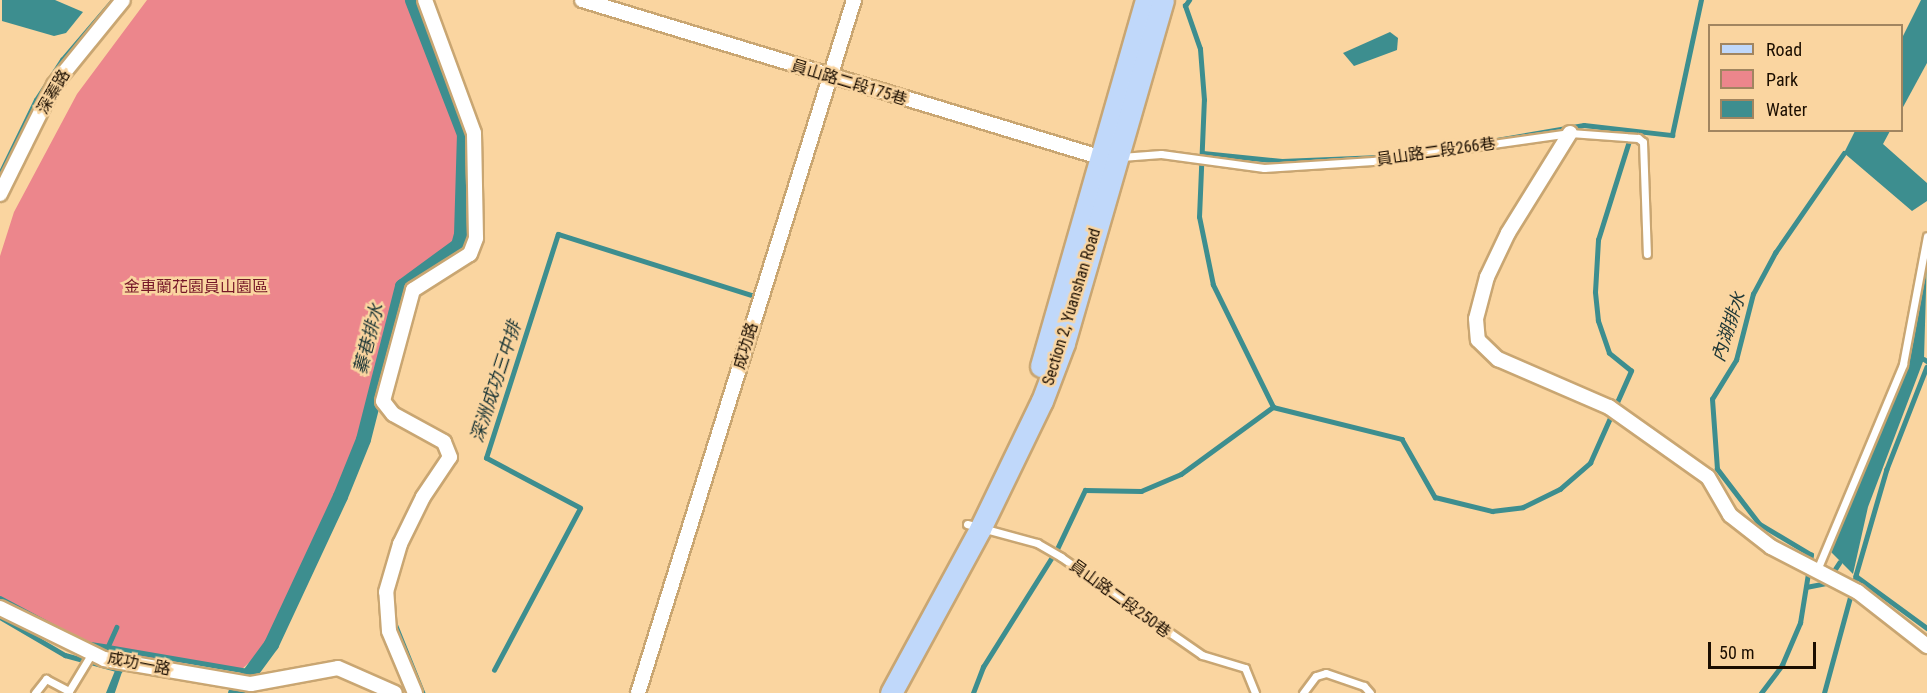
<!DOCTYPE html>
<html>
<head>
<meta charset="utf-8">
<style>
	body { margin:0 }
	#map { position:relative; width:1927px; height:693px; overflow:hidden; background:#fad5a0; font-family:"Roboto Condensed","Noto Sans TC",sans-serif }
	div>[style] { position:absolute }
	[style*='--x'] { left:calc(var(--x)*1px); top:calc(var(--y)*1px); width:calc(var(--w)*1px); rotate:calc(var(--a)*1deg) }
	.green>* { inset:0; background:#ec868c }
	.water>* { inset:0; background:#3d8e8f }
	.stream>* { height:4.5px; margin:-2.25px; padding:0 2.25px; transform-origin:2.25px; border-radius:2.25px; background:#3d8e8f }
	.canal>* { height:15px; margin:-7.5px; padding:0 7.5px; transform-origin:7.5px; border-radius:7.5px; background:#3d8e8f }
	.roads { filter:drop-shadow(2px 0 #c9a672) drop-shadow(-2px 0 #c9a672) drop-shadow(0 2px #c9a672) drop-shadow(0 -2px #c9a672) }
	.lane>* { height:7px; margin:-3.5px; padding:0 3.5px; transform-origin:3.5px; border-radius:3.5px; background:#fff }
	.street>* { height:14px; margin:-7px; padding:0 7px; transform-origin:7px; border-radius:7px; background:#fff }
	.primary>* { height:21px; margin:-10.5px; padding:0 10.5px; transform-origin:10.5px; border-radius:10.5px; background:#c0d8fa }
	span { translate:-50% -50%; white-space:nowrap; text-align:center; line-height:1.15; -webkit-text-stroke:5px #fad5a0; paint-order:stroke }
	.street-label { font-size:16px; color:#1b0e00 }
	.park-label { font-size:16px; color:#751627 }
	.water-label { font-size:18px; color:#1c3636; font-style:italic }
	.legend { position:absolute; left:1708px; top:24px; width:195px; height:108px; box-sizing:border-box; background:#fad5a0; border:2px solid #a18560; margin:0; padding:8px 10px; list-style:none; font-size:18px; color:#1b0e00 }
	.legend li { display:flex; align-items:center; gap:12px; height:30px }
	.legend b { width:30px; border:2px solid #a18560 }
	.scale { position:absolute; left:1708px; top:642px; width:108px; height:27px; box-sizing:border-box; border:3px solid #1b0e00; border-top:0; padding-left:8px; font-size:18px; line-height:21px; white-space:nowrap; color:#1b0e00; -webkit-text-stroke:4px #fad5a0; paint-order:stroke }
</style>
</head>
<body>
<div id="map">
	<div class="green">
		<i style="clip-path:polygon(147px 0,409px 0,460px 136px,455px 242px,402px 278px,350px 468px,273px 640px,241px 670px,99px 652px,0 597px,0 256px,14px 212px,77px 94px)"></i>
	</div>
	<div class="water">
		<i style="clip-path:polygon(2px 0,55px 0,83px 12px,66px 33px,54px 36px,2px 21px)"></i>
		<i style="clip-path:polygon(1921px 0,1927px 0,1927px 63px,1902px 109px,1902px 38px)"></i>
		<i style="clip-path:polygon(1390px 32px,1398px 38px,1397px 50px,1354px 66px,1343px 53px)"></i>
		<i style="clip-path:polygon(1855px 131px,1890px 131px,1883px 144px,1927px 183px,1927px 201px,1912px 211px,1844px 153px)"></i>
		<i style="clip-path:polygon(1927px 256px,1924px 359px,1868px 507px,1853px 574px,1831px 552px,1904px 368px)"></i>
	</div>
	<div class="stream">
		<i style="--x:1485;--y:142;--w:100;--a:-9.7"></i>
		<i style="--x:1584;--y:125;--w:89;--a:6.5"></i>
		<i style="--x:1672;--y:135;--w:138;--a:-77.9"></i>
		<i style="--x:1203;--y:153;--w:79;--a:5.8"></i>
		<i style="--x:1282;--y:161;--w:97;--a:-2.4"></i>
		<i style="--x:0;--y:174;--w:82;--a:-64.1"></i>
		<i style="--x:36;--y:100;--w:48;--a:-57"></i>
		<i style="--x:62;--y:60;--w:79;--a:-49.6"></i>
		<i style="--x:1924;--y:359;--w:4;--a:34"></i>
		<i style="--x:1927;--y:367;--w:110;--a:111.4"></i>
		<i style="--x:1887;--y:469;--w:111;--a:106.2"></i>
		<i style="--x:1856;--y:576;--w:88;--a:36.2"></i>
		<i style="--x:1273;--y:407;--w:133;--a:13.9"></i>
		<i style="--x:1402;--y:439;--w:67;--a:60.4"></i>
		<i style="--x:1435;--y:497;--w:59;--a:13.8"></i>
		<i style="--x:1492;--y:511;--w:31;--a:-7"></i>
		<i style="--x:1523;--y:507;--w:41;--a:-25.9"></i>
		<i style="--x:1560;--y:489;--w:40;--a:-41"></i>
		<i style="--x:1590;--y:463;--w:101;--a:-66"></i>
		<i style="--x:1631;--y:371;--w:28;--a:-141"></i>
		<i style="--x:1609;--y:353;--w:34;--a:-109"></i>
		<i style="--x:1598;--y:321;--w:29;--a:-96"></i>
		<i style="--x:1595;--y:292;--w:52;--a:-86.7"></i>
		<i style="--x:1598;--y:240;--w:101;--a:-72.6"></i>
		<i style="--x:1806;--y:587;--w:20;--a:-11"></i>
		<i style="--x:1826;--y:583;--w:24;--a:-57"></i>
		<i style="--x:0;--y:598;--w:72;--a:28"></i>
		<i style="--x:0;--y:617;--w:75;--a:30.3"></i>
		<i style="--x:65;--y:655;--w:57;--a:15.3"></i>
		<i style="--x:120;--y:670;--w:24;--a:109"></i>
		<i style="--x:394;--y:621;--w:78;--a:68.1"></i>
		<i style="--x:117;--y:627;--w:22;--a:114"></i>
		<i style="--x:108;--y:647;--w:143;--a:9.7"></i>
		<i style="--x:84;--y:643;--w:24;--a:9"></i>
		<i style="--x:494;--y:670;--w:183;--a:-62"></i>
		<i style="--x:580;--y:508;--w:106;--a:-152"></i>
		<i style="--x:486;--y:458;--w:235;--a:-72.2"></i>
		<i style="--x:558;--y:234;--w:207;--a:17.5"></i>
		<i style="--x:108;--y:693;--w:24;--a:-68"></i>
		<i style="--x:973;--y:693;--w:28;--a:-69"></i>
		<i style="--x:983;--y:667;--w:139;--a:-57.9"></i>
		<i style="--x:1057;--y:549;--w:65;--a:-64.6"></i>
		<i style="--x:1085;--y:490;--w:56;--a:1"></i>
		<i style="--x:1141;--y:491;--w:43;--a:-23"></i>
		<i style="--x:1181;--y:474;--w:114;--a:-36.1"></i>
		<i style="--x:1273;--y:407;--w:136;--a:-116.2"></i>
		<i style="--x:1213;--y:285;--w:69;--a:-101.6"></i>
		<i style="--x:1199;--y:217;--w:117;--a:-87.6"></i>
		<i style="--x:1204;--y:100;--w:51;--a:-94.5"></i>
		<i style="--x:1200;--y:49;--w:46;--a:-109.2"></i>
		<i style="--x:1185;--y:6;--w:7;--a:-56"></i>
		<i style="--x:1761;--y:693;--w:35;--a:-53"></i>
		<i style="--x:1782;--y:665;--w:46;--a:-66.8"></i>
		<i style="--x:1800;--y:623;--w:69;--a:-80.8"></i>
		<i style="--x:1811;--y:555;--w:61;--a:-149.2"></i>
		<i style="--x:1759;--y:524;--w:69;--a:-127.4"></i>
		<i style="--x:1717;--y:469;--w:70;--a:-94.1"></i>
		<i style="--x:1712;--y:399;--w:46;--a:-58.4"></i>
		<i style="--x:1736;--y:360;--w:68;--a:-75.6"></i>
		<i style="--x:1753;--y:294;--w:47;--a:-61.8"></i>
		<i style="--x:1775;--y:253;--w:121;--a:-55.4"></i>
		<i style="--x:1824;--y:693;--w:122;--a:-74.8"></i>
	</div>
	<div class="canal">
		<i style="--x:235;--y:693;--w:61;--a:-53.7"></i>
		<i style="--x:271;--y:644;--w:163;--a:-65"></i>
		<i style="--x:340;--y:496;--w:61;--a:-68"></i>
		<i style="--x:363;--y:439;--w:158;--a:-75.7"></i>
		<i style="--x:402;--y:286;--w:69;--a:-36.2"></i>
		<i style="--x:458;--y:245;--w:11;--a:-75"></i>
		<i style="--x:461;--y:234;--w:100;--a:-88.3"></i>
		<i style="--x:464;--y:134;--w:144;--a:-111.2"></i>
	</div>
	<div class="roads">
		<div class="lane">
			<i style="--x:1121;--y:157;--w:40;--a:-4.3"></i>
			<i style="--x:1161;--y:154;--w:104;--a:7.7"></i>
			<i style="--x:1264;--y:168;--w:109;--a:-3.7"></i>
			<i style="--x:1373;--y:161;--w:199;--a:-8.1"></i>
			<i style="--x:1570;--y:133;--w:68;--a:4.2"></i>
			<i style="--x:1638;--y:138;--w:6;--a:39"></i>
			<i style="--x:1643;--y:142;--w:112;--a:88"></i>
			<i style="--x:967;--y:524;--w:73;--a:15.2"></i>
			<i style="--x:1037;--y:543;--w:28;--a:30"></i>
			<i style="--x:1061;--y:557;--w:172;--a:34.8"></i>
			<i style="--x:1202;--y:655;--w:45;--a:16.8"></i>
			<i style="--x:1245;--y:668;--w:27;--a:68"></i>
			<i style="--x:1817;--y:570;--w:223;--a:-67.3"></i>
			<i style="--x:1903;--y:364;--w:130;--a:-79.4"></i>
			<i style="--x:35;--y:693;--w:18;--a:-52"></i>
			<i style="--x:46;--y:679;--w:26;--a:28"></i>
			<i style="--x:69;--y:691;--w:44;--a:-58.8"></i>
			<i style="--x:1303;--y:693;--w:21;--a:-53"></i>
			<i style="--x:1316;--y:676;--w:10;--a:-17"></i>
			<i style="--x:1326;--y:673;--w:40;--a:18.9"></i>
			<i style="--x:1364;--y:686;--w:9;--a:49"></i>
		</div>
		<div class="street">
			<i style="--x:582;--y:0;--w:548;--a:16.88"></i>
			<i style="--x:1570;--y:133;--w:118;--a:121.8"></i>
			<i style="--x:1508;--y:233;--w:49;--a:115.5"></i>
			<i style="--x:1487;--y:277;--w:43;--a:104.7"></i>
			<i style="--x:1476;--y:319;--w:21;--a:85"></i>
			<i style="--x:1478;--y:340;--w:28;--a:44"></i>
			<i style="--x:1498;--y:359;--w:121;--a:23.4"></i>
			<i style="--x:1609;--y:407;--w:121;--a:35.3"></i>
			<i style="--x:1708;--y:477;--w:44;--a:59.9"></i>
			<i style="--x:1730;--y:515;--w:52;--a:38"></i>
			<i style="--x:1771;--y:547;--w:98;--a:27.3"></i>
			<i style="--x:1858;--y:592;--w:88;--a:38"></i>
			<i style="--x:0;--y:194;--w:122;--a:-63.6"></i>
			<i style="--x:54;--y:85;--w:109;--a:-50.9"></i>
			<i style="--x:0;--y:608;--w:116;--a:26.1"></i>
			<i style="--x:104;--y:659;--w:149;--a:9.7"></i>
			<i style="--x:251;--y:684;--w:88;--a:-10.4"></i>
			<i style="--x:338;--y:668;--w:62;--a:23.7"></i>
			<i style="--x:415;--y:693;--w:67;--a:-112.8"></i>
			<i style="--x:389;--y:631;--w:39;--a:-94"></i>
			<i style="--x:386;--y:592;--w:50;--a:-73.7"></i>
			<i style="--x:400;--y:544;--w:52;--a:-63.9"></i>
			<i style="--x:423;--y:497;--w:48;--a:-56"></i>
			<i style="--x:450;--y:457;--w:16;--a:-112"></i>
			<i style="--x:444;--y:442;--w:58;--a:-151.2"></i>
			<i style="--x:393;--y:414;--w:16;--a:-128"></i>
			<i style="--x:383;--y:401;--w:115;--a:-74.9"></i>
			<i style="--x:413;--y:290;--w:67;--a:-32.3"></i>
			<i style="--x:470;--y:254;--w:17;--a:-69"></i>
			<i style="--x:476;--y:238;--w:105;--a:-91.1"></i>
			<i style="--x:474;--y:133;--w:142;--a:-110.2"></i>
			<i style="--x:638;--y:693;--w:726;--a:-72.69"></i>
		</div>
		<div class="primary">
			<i style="--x:1041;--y:366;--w:381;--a:-74"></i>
			<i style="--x:891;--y:693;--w:187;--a:-61.5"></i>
			<i style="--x:980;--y:529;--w:142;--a:-64.2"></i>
			<i style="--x:1042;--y:401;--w:62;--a:-69.2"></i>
			<i style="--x:1064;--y:343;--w:357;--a:-73.9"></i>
		</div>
	</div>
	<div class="street-label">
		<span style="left:849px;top:83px;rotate:17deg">員山路二段175巷</span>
		<span style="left:54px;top:92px;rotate:-60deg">深蓁路</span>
		<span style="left:1436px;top:152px;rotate:-8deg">員山路二段266巷</span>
		<span style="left:1072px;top:307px;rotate:-73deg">Section 2, Yuanshan Road</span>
		<span style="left:746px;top:346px;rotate:-73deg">成功路</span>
		<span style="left:1120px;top:599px;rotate:36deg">員山路二段250巷</span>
		<span style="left:139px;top:664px;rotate:11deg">成功一路</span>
	</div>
	<div class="park-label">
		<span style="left:196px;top:287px">金車蘭花園員山園區</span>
	</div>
	<div class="water-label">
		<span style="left:1729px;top:327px;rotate:-72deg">內湖排水</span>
		<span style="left:369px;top:339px;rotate:-76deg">蓁巷排水</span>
		<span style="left:496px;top:382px;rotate:-72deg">深洲成功三中排</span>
	</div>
	<ul class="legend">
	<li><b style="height:8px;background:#c0d8fa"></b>Road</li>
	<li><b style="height:16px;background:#ec868c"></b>Park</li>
	<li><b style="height:16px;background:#3d8e8f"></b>Water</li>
	</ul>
	<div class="scale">50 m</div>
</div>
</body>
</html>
